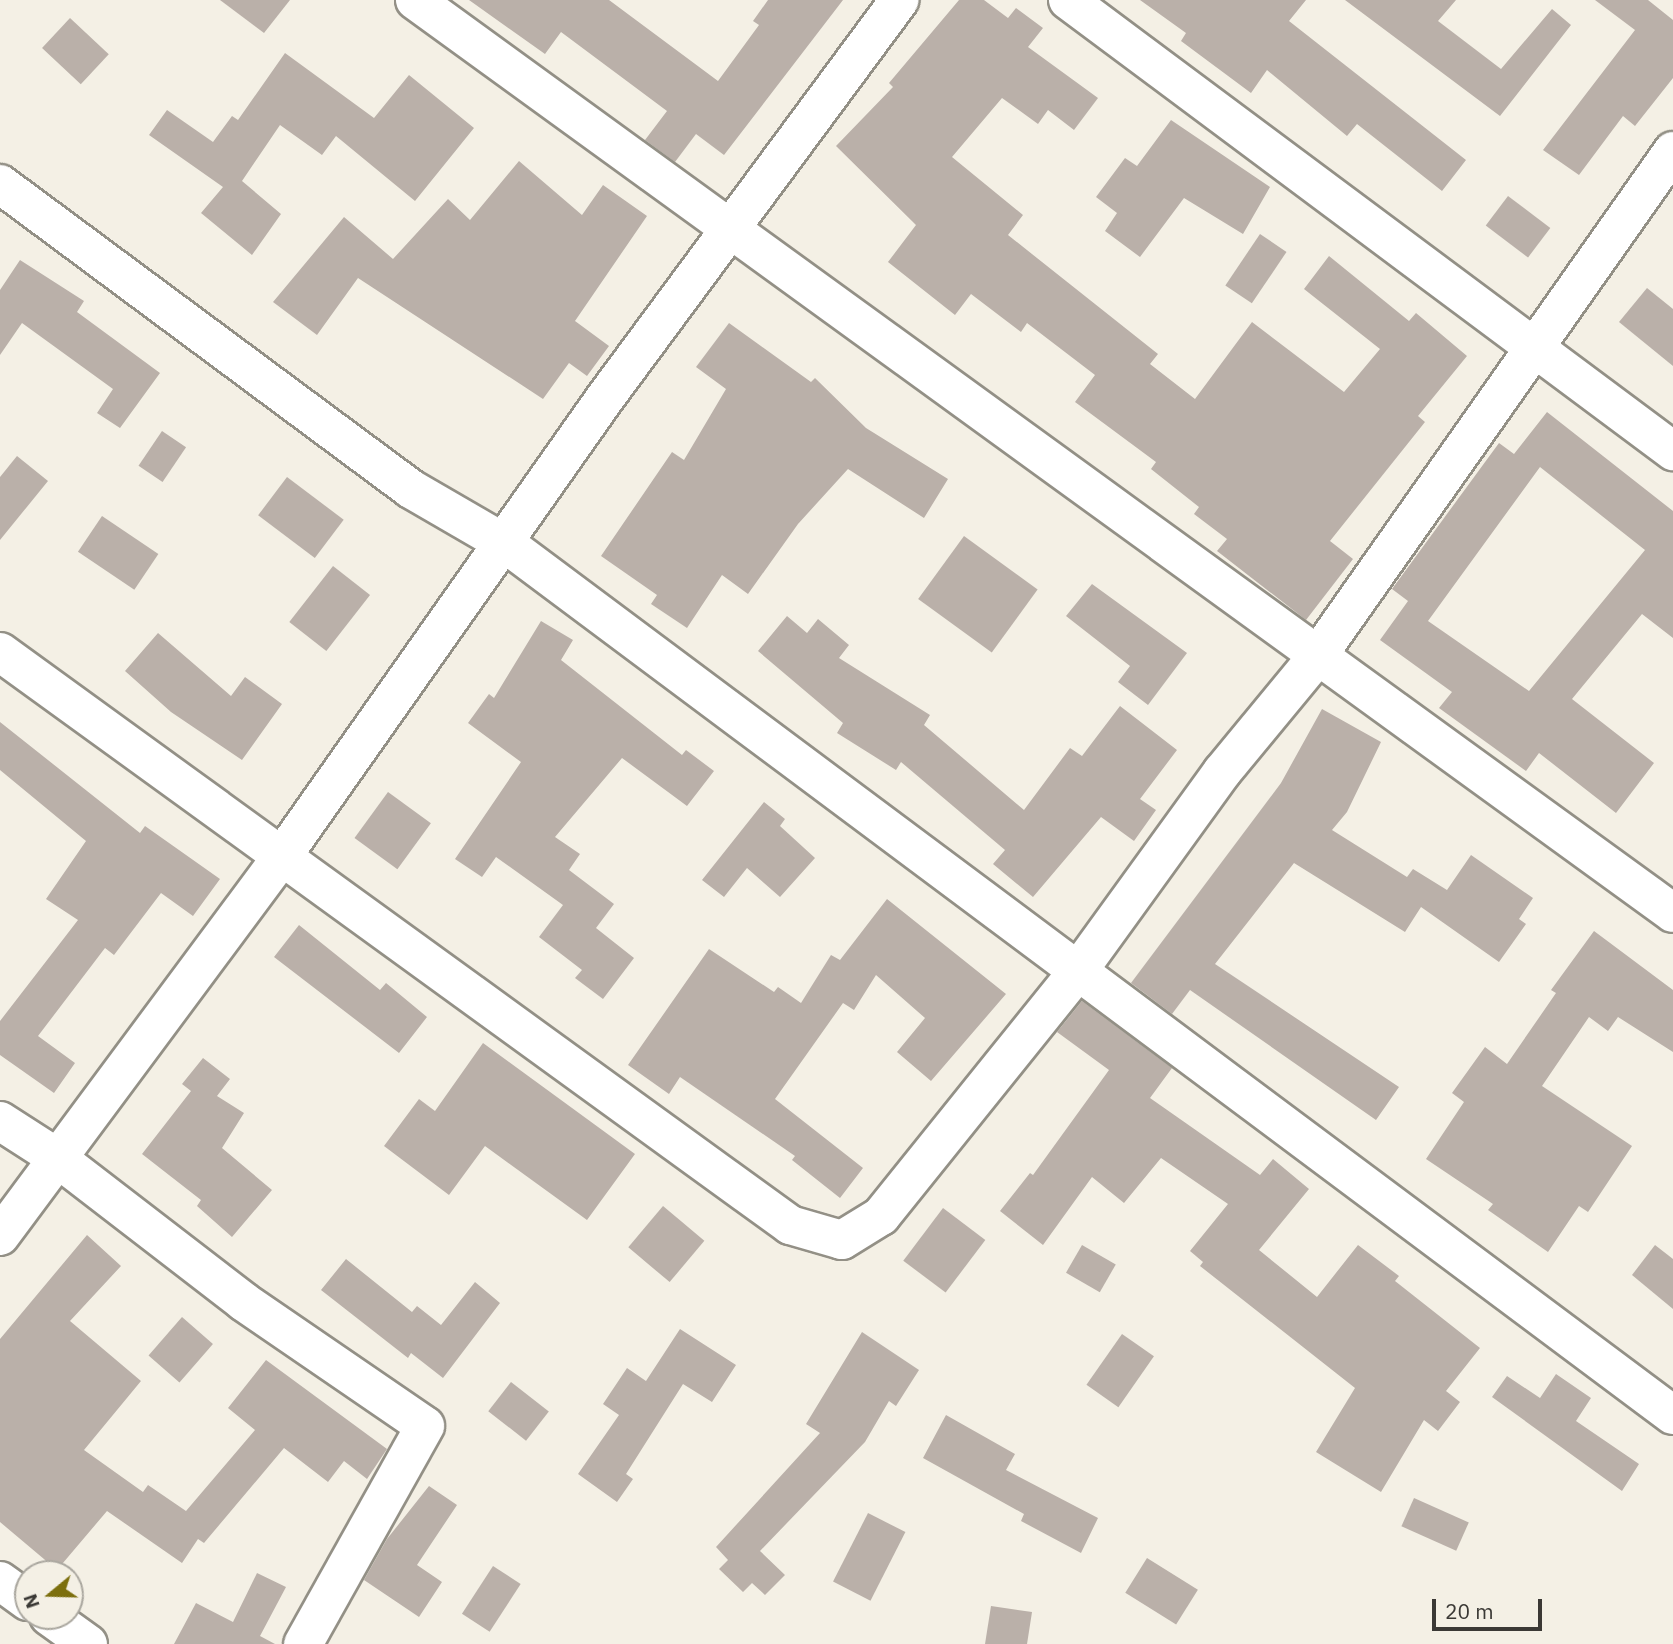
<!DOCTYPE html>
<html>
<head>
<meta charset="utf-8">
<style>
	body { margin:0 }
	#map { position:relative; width:1673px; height:1644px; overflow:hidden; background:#f4f0e5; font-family:"IBM Plex Sans",sans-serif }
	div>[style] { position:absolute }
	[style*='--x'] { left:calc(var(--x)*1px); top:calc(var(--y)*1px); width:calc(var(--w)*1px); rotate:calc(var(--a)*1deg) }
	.building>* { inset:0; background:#bab0a9; transform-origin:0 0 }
	.roads { filter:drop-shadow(2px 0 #939086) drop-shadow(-2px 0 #939086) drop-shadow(0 2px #939086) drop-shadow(0 -2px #939086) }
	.street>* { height:38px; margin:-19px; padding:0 19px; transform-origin:19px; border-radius:19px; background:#fff }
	span { translate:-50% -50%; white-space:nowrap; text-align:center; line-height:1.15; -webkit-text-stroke:5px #f4f0e5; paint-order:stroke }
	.north { position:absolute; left:14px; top:1560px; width:70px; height:70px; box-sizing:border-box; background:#f4f0e5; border:2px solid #aaa79f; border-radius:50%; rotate:251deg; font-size:19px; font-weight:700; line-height:28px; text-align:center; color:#3b3935 }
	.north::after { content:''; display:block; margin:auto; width:24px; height:32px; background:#7c6f0e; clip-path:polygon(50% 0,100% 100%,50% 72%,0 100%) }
	.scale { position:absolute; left:1432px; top:1599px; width:110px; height:32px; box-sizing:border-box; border:4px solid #3b3935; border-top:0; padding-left:9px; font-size:21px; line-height:24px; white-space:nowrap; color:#3b3935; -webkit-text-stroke:5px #f4f0e5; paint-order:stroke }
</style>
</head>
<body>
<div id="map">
	<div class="building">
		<i style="clip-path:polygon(220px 0,290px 0,264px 33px)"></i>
		<i style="clip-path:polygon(469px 0,609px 0,718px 81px,759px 25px,753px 21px,768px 0,843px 0,724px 155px,696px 134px,675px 162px,645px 140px,667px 111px,561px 32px,545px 54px)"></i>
		<i style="clip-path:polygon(959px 0,984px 0,1008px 18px,1016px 8px,1043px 28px,1028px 47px,1098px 98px,1074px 130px,1048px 110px,1038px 124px,1002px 98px,952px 157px,1023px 215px,1008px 235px,1158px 354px,1150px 364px,1195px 399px,1252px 322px,1344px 392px,1380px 349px,1304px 289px,1329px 256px,1409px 321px,1416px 313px,1467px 356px,1418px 416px,1425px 422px,1330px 541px,1353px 559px,1306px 620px,1217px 551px,1227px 539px,1194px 514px,1199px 507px,1151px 469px,1156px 462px,1075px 402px,1095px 375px,1027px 323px,1021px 332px,971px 294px,955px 315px,888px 262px,916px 225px,836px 146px,893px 87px,889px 83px)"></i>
		<i style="clip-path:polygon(1140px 0,1306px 0,1289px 21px,1466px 160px,1442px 191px,1357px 124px,1347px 136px,1267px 70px,1251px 93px,1181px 41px,1186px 33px)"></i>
		<i style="clip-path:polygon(1345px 0,1456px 0,1438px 21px,1501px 69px,1552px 9px,1571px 25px,1500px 116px)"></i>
		<i style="clip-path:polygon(1595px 0,1648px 0,1673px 20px,1673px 78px,1635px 126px,1623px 116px,1579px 175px,1543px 150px,1635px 30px)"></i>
		<i style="left:70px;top:18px;width:53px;height:41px;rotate:43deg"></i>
		<i style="clip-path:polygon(285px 53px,374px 118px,409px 75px,474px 128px,415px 201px,336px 136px,322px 155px,280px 125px,242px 181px,281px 214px,252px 255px,201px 213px,223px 187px,149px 135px,167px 110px,213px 142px,232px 116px,238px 120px)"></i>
		<i style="clip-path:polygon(1171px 120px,1270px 187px,1243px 234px,1184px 198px,1140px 257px,1105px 231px,1117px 213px,1096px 197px,1125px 158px,1137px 166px)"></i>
		<i style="clip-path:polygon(519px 161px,582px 215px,603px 185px,647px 216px,575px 321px,609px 346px,587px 376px,569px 363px,543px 399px,358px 278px,317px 335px,273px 302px,344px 217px,393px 259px,448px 199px,470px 220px)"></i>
		<i style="left:1508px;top:196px;width:53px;height:37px;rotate:37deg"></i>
		<i style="left:1260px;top:234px;width:32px;height:62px;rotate:34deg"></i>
		<i style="clip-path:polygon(20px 260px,84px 301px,77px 312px,160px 373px,120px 428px,97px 413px,113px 389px,22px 323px,0 355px,0 290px)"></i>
		<i style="clip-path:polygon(1647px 288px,1673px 309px,1673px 366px,1619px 322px)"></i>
		<i style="clip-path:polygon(729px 323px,811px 382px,815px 378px,866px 428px,948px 479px,924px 518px,848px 469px,798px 524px,748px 594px,722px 575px,687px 628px,651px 604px,657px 595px,601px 556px,672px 452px,684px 460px,726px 389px,696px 367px)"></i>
		<i style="clip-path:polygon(evenodd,1547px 412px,1673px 511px,1673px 638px,1642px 614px,1572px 699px,1654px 763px,1616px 813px,1539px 753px,1526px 771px,1439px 708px,1452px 692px,1380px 640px,1408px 601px,1392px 589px,1499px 443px,1514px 454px,1547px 412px,1540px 467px,1645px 550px,1529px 691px,1428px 621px,1540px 467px)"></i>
		<i style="left:162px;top:431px;width:29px;height:42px;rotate:34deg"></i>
		<i style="clip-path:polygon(17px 456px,48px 481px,0 540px,0 477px)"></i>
		<i style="left:287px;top:477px;width:71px;height:48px;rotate:37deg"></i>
		<i style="left:102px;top:516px;width:68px;height:43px;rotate:34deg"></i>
		<i style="left:964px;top:536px;width:91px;height:78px;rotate:36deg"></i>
		<i style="left:333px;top:566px;width:47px;height:71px;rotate:38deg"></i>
		<i style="clip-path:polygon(1092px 584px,1187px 653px,1148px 705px,1118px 682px,1130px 666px,1066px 616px)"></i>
		<i style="clip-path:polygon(787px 616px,807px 633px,818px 619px,849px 645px,839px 658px,930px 715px,924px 725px,1024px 810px,1070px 748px,1082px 756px,1120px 706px,1177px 750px,1140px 799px,1156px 810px,1134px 841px,1101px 817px,1033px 897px,993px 864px,1005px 850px,901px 762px,896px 770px,837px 733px,843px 723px,758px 651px)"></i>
		<i style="clip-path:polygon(541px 621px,573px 640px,561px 660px,682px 755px,686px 750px,714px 771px,687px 806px,622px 758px,555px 837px,580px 854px,569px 870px,614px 904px,596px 928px,634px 958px,603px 999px,575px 978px,582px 970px,539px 937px,563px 905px,496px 857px,482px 877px,455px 859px,521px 762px,468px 723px,489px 694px,494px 698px)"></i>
		<i style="clip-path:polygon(158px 633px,231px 696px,245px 677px,282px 704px,242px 760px,171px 712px,125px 671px)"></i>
		<i style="clip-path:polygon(1322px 709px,1381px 742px,1347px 812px,1332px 830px,1407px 877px,1413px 869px,1447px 890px,1471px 855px,1533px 898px,1519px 919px,1526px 924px,1499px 962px,1421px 907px,1405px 932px,1294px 863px,1215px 964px,1399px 1087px,1376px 1120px,1190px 990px,1172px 1014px,1131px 983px,1281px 783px)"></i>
		<i style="clip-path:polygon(0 722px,140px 833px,145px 826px,220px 879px,193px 916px,161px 893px,114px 955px,105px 948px,38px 1036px,75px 1063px,54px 1093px,0 1055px,0 1021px,78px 920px,46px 899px,86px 841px,0 770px)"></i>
		<i style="left:388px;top:792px;width:53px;height:57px;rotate:36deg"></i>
		<i style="clip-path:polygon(764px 802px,785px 819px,780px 826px,815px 858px,780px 897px,747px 868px,724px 897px,702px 880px)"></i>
		<i style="clip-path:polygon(887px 899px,1006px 994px,931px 1081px,897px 1052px,925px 1018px,876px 975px,854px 1010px,843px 1003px,775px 1099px,863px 1168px,840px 1198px,792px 1160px,795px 1156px,680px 1077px,669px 1094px,628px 1065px,709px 949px,774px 992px,778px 987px,801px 1003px,831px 955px,840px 960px)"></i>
		<i style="clip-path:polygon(299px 925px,380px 990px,386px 983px,427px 1017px,399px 1053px,274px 957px)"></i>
		<i style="clip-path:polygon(1594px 931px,1673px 990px,1673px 1052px,1618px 1017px,1608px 1031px,1589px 1017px,1542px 1086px,1632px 1146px,1588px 1212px,1579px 1206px,1548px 1252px,1488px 1210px,1493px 1204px,1426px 1159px,1464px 1102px,1452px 1093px,1485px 1047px,1507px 1064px,1556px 993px,1551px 990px)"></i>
		<i style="clip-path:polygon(1082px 1001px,1172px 1068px,1150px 1098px,1260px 1175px,1273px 1159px,1309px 1189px,1259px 1250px,1317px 1297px,1358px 1245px,1399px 1276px,1395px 1281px,1480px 1348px,1446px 1391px,1460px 1402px,1438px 1431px,1424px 1420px,1381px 1492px,1316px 1452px,1355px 1388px,1200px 1266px,1203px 1262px,1190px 1251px,1228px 1204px,1161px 1158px,1124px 1203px,1092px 1177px,1043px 1245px,1000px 1211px,1030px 1173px,1033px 1175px,1109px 1070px,1057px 1032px)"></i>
		<i style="clip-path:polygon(483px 1043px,635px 1154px,587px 1220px,485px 1146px,449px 1195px,384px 1146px,419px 1099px,435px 1111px)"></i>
		<i style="clip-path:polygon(203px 1058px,230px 1079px,217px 1096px,244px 1113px,222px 1148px,272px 1190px,232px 1237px,197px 1206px,201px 1200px,142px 1154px,191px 1091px,182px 1084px)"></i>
		<i style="left:663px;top:1206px;width:54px;height:54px;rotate:40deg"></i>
		<i style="left:943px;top:1208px;width:53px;height:66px;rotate:37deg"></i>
		<i style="clip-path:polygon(87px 1235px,121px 1266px,70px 1321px,141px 1381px,84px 1450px,143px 1492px,148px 1485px,186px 1511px,255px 1430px,228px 1408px,266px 1360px,387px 1449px,367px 1479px,344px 1461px,328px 1482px,284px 1448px,204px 1543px,198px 1539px,182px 1563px,107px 1511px,57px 1570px,0 1522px,0 1339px)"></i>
		<i style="left:1082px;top:1245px;width:39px;height:32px;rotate:30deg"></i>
		<i style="clip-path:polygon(1655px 1245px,1673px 1259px,1673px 1309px,1632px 1275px)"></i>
		<i style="clip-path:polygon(346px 1259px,412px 1312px,417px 1306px,441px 1325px,475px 1282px,500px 1303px,443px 1378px,411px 1353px,408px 1358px,321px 1290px)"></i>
		<i style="left:182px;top:1317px;width:41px;height:51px;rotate:41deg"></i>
		<i style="clip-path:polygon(680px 1329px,736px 1365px,712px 1402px,683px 1384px,626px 1474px,633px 1479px,617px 1502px,578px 1474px,619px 1415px,603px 1404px,627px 1368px,646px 1381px)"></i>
		<i style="clip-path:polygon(862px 1332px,919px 1370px,896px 1406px,889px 1401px,865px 1442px,760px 1551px,785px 1575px,765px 1595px,752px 1583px,743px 1592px,719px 1569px,728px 1560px,716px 1547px,820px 1433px,806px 1424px)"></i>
		<i style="left:1122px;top:1334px;width:39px;height:62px;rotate:35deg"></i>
		<i style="clip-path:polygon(1556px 1374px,1591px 1398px,1576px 1421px,1639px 1464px,1622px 1491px,1492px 1397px,1507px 1376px,1540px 1398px)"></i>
		<i style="left:511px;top:1382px;width:48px;height:37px;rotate:38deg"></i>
		<i style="clip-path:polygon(946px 1415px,1015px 1454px,1006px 1470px,1098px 1518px,1081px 1553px,1021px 1521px,1024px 1514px,923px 1458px)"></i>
		<i style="clip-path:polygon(429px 1486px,457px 1505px,417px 1565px,442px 1582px,419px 1617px,364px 1580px,387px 1539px)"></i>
		<i style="left:1414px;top:1498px;width:60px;height:31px;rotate:24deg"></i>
		<i style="left:868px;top:1513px;width:42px;height:77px;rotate:27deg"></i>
		<i style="left:1147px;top:1558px;width:60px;height:41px;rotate:32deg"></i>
		<i style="left:493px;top:1566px;width:33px;height:57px;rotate:33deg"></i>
		<i style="clip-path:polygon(257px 1573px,286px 1587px,260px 1636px,275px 1644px,174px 1644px,196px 1603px,233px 1622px)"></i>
		<i style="clip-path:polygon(991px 1606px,1032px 1612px,1027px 1644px,985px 1644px)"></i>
	</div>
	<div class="roads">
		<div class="street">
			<i style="--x:415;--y:0;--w:1554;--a:35.97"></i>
			<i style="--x:1068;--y:0;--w:755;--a:36.7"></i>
			<i style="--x:0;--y:184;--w:512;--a:36.58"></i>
			<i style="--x:411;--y:489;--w:110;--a:30.1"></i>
			<i style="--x:506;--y:544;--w:1456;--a:36.74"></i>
			<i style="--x:0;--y:652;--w:976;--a:35.95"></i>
			<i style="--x:790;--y:1225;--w:54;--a:16.1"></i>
			<i style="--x:842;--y:1240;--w:46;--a:-31.6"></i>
			<i style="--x:881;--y:1216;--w:314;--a:-51.2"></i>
			<i style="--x:1078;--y:971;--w:246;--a:-54.1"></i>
			<i style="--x:1222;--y:772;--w:148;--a:-50.5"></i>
			<i style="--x:1316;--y:658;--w:620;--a:-54.85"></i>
			<i style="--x:0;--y:1121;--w:67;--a:32.7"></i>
			<i style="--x:56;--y:1157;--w:237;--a:37.6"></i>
			<i style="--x:244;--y:1302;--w:219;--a:34.4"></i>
			<i style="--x:425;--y:1426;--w:250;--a:119.2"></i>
			<i style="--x:0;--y:1236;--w:475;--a:-53.4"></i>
			<i style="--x:283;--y:855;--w:559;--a:-54.83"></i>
			<i style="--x:605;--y:398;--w:495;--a:-53.5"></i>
			<i style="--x:0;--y:1581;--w:34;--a:36"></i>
			<i style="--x:49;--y:1616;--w:48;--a:35.7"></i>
		</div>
	</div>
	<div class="north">N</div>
	<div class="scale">20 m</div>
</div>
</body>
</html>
